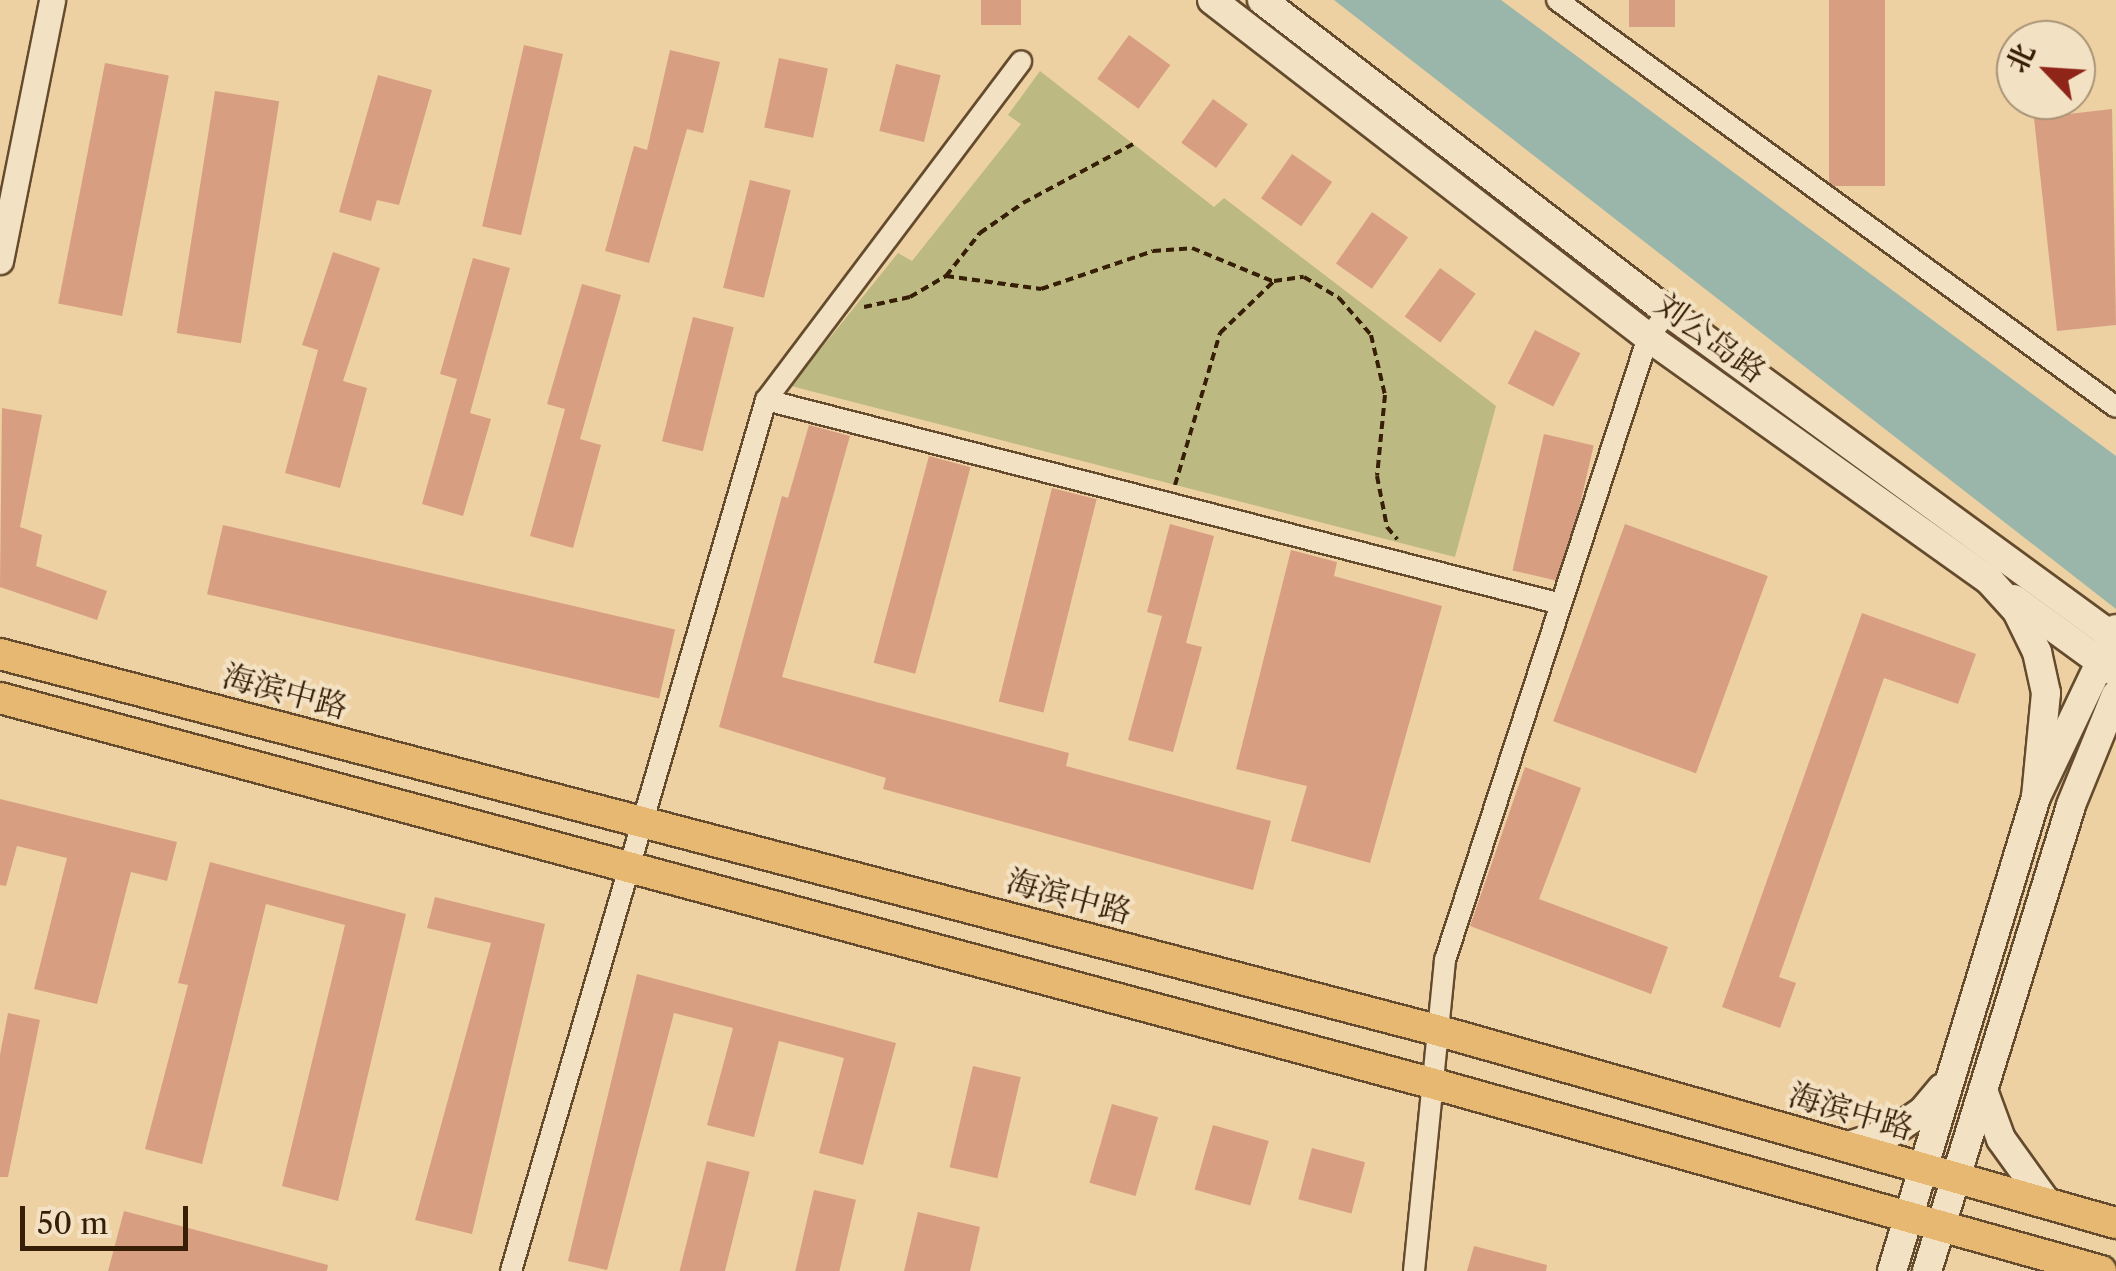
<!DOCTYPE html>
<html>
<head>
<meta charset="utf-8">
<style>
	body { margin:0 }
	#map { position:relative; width:2116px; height:1271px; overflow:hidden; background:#edd1a2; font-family:"Libre Caslon Text","Noto Serif SC",serif }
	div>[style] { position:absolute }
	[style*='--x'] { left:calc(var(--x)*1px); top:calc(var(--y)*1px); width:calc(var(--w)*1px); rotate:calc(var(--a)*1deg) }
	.green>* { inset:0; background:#bcba82 }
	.water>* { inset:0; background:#9ab6ab }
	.building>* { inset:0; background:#d89e82; transform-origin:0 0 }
	.path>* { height:4px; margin-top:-2px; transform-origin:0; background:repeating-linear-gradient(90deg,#371e06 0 8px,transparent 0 13px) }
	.roads { filter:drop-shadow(2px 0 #644b2d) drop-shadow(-2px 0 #644b2d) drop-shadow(0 2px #644b2d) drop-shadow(0 -2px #644b2d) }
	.minor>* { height:20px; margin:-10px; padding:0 10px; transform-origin:10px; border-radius:10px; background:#f3e1c3 }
	.tertiary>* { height:25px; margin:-12.5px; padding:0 12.5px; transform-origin:12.5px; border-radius:12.5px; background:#f3e1c3 }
	.secondary>* { height:28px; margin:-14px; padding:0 14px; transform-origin:14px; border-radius:14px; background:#f3e1c3 }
	.primary>* { height:30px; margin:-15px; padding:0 15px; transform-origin:15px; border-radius:15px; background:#e6b871 }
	span { translate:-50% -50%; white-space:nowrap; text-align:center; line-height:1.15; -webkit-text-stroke:8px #f3e1c3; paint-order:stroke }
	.street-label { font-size:32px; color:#371e06 }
	.north { position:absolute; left:1996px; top:20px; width:100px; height:100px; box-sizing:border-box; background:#f3e1c3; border:2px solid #a89377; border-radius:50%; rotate:295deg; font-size:28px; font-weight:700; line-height:40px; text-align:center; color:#371e06 }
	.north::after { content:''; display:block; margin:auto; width:35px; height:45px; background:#8f2418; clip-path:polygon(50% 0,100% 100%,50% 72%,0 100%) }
	.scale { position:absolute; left:20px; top:1206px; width:168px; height:45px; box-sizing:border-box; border:5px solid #371e06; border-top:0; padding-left:12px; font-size:30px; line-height:35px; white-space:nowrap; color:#371e06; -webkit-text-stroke:8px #f3e1c3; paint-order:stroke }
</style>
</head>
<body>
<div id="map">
	<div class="green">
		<i style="clip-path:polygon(1040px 71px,1214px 207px,1224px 198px,1496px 406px,1455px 557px,791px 386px,898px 253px,912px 261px,1021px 124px,1008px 115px)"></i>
	</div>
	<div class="water">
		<i style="clip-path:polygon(1334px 0,1501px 0,2116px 456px,2116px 609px)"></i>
	</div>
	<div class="building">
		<i style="left:981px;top:0;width:40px;height:25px"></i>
		<i style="left:1629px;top:0;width:46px;height:27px"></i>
		<i style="left:1829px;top:0;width:56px;height:186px"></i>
		<i style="left:1129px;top:35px;width:51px;height:54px;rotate:36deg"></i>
		<i style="left:524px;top:45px;width:40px;height:186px;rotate:13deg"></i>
		<i style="clip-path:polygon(670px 50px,720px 62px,703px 133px,687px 129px,649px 263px,605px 251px,634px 146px,647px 150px)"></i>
		<i style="left:779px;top:58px;width:50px;height:71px;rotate:12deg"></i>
		<i style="left:105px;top:63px;width:65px;height:245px;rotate:11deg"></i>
		<i style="left:896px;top:64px;width:46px;height:69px;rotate:14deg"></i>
		<i style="clip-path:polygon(378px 75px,432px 90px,399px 205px,377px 200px,371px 221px,339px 212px)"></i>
		<i style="left:215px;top:91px;width:65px;height:245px;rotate:9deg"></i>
		<i style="left:1213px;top:99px;width:43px;height:54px;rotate:36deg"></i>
		<i style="clip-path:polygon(2112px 109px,2116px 325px,2057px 331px,2034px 118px)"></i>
		<i style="left:1292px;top:154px;width:49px;height:54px;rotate:35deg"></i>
		<i style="left:750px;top:180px;width:42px;height:111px;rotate:14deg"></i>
		<i style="left:1372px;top:212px;width:44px;height:63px;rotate:35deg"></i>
		<i style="clip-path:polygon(333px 252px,380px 268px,343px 381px,367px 388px,340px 488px,285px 473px,318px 350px,302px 345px)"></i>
		<i style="clip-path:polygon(473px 258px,510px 268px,470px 413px,491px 419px,463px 516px,422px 504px,457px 379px,440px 374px)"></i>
		<i style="left:1440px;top:268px;width:44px;height:60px;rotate:36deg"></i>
		<i style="clip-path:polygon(582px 284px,621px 295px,580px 439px,601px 445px,573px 548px,530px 536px,565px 409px,547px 404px)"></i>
		<i style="left:693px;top:317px;width:42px;height:128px;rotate:14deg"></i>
		<i style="left:1535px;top:330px;width:51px;height:60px;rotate:27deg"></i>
		<i style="clip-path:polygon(2px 408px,42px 415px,20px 527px,42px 535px,36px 566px,107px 591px,97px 620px,0 587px)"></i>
		<i style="clip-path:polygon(809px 425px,850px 436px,782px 677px,1069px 753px,1066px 766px,1271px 821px,1253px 890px,883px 789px,886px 778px,719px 727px,782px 496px,788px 498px)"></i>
		<i style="left:1544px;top:434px;width:51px;height:140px;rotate:13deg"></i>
		<i style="left:929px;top:456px;width:43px;height:214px;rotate:15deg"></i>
		<i style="left:1052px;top:488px;width:46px;height:220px;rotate:14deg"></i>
		<i style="clip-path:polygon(1170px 524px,1214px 536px,1186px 643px,1202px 647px,1173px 752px,1128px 740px,1162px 616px,1147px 612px)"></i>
		<i style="left:1625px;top:524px;width:152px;height:210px;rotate:20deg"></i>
		<i style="left:223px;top:525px;width:464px;height:71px;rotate:13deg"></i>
		<i style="clip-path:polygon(1291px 550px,1337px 562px,1334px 576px,1442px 606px,1370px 863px,1291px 841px,1307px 786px,1236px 769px)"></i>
		<i style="clip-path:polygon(1862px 613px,1976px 654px,1958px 704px,1884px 678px,1779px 977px,1796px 983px,1780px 1028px,1722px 1007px)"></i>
		<i style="clip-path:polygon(1525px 767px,1581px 788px,1539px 899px,1668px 947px,1651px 994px,1470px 926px)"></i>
		<i style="clip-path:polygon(0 799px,177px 842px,167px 881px,131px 872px,97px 1004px,34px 989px,67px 858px,17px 846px,6px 886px,0 885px)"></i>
		<i style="clip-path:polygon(210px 862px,406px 914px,338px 1201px,282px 1186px,345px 925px,266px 904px,202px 1164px,145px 1149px,188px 985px,178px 983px)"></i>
		<i style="clip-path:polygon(435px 897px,545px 924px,472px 1234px,415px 1220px,491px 943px,427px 928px)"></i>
		<i style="clip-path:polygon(637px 974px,896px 1043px,863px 1165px,819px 1153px,844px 1058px,779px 1041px,754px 1137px,707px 1125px,733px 1028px,674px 1013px,607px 1270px,568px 1261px)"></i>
		<i style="clip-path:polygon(8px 1013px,40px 1020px,8px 1177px,0 1177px,0 1055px)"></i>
		<i style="left:973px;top:1066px;width:49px;height:104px;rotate:13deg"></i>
		<i style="left:1112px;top:1104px;width:48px;height:82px;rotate:16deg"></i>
		<i style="left:1213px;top:1125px;width:58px;height:67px;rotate:16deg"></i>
		<i style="left:1312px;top:1148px;width:55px;height:53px;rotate:15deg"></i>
		<i style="left:707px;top:1161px;width:44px;height:114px;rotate:14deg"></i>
		<i style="left:814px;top:1190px;width:43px;height:83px;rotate:13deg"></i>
		<i style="clip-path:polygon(124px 1211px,328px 1265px,327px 1271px,108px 1271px)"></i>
		<i style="clip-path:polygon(918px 1212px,980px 1227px,970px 1271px,904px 1271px)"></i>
		<i style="clip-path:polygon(1474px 1246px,1547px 1265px,1546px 1271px,1467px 1271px)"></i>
	</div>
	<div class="path">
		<i style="--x:946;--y:276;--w:96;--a:7.8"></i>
		<i style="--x:1041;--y:289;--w:118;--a:-18.7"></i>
		<i style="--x:1153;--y:251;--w:39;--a:-4"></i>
		<i style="--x:1192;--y:248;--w:87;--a:22.4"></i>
		<i style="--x:864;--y:307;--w:47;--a:-12.3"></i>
		<i style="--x:910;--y:297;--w:42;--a:-30.3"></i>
		<i style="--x:946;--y:276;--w:55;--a:-51.7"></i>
		<i style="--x:980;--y:233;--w:52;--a:-34.9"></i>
		<i style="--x:1023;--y:203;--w:125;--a:-28.2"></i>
		<i style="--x:1175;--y:485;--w:159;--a:-73.5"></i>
		<i style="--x:1220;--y:333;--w:75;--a:-43.9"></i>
		<i style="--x:1274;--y:281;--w:30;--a:-8"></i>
		<i style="--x:1304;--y:277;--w:41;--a:31"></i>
		<i style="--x:1339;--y:298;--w:49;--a:49.1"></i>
		<i style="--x:1371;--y:335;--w:62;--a:76.9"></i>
		<i style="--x:1385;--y:395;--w:81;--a:95.6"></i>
		<i style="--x:1377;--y:476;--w:52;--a:78.9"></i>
		<i style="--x:1387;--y:527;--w:16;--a:50"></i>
	</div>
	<div class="roads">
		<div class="minor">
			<i style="--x:1557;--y:0;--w:691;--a:36.06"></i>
			<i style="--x:766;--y:400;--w:817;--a:14.39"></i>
			<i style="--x:511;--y:1271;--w:908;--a:-73.68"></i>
			<i style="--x:766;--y:400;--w:424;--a:-53"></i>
			<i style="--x:1414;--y:1271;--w:313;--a:-84.3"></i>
			<i style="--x:1445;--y:960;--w:655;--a:-71.95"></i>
			<i style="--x:1648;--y:337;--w:32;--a:-51"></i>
		</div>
		<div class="tertiary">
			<i style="--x:0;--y:261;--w:266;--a:-78.7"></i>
		</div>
		<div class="secondary">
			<i style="--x:1212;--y:0;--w:551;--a:37.7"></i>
			<i style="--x:1648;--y:337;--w:419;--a:35.5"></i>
			<i style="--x:1989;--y:580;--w:42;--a:47.9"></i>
			<i style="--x:2017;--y:611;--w:46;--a:64"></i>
			<i style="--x:2037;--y:652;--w:42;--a:77.6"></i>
			<i style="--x:2046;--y:693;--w:104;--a:95.5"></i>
			<i style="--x:1262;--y:0;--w:512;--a:37.54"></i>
			<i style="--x:1668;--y:312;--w:555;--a:36.13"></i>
			<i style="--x:2014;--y:599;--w:122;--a:36"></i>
			<i style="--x:1983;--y:1090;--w:52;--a:69.8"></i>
			<i style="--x:2001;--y:1139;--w:79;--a:54.3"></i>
			<i style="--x:1845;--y:1147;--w:49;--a:-17.7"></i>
			<i style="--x:1892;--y:1132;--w:36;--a:-34"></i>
			<i style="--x:1922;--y:1112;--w:31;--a:-50"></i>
			<i style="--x:1892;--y:1271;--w:495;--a:-73.1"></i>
			<i style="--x:2036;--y:797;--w:186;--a:-64.5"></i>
			<i style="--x:1927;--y:1271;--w:488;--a:-72.8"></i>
			<i style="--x:2071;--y:805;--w:119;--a:-67.8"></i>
		</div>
		<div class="primary">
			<i style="--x:0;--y:654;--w:1484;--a:14.67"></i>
			<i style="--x:1436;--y:1030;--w:707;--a:15.85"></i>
			<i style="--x:0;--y:698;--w:1482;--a:15.06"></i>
			<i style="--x:1431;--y:1083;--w:696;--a:15.67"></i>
		</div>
	</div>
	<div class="street-label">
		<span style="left:1710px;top:338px;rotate:36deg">刘公岛路</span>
		<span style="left:285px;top:692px;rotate:15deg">海滨中路</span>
		<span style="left:1069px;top:897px;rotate:15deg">海滨中路</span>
		<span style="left:1851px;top:1112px;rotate:16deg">海滨中路</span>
	</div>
	<div class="north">北</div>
	<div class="scale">50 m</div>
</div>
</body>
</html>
